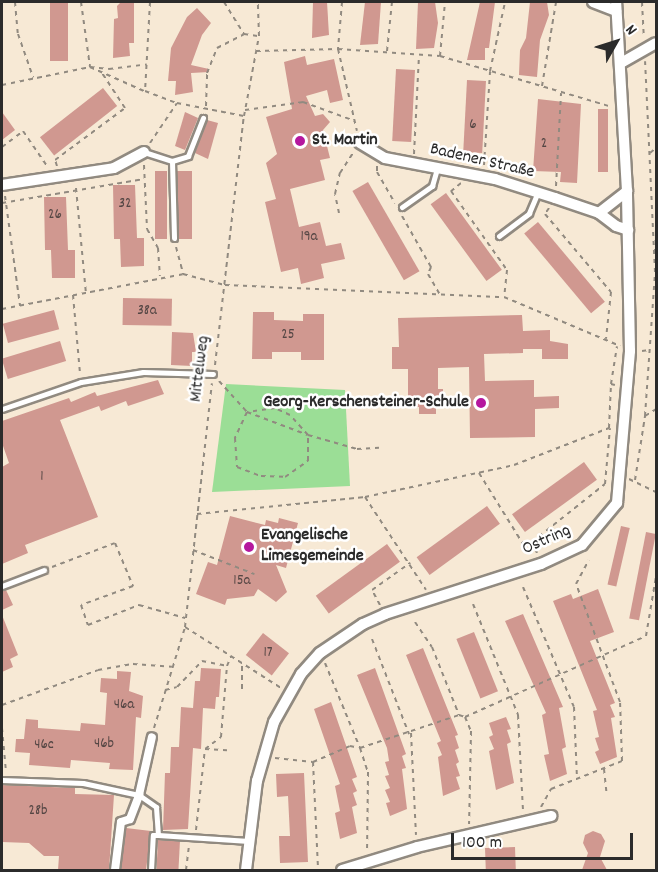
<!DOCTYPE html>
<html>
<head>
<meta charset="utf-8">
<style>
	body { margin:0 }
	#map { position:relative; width:658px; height:872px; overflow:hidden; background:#f7e9d5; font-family:Dekko,sans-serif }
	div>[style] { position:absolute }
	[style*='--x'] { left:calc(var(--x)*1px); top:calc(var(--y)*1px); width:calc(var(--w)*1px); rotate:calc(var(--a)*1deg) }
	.green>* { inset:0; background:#9bde96 }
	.building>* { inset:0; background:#d09890; transform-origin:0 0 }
	.path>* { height:2px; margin-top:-1px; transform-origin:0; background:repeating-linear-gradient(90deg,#918a80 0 4.5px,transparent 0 9px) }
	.roads { filter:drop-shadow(2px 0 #918a80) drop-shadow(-2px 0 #918a80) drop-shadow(0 2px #918a80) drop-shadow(0 -2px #918a80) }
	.service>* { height:5px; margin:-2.5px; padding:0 2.5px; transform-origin:2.5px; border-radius:2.5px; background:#fff }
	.pedestrian>* { height:8px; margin:-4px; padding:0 4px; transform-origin:4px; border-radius:4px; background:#fff }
	.minor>* { height:10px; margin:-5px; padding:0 5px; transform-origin:5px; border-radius:5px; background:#fff }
	.dots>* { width:16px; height:16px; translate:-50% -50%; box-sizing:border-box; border:3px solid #fff; border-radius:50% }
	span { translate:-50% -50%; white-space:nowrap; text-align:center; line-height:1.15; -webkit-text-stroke:5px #fff; paint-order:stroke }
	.number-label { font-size:15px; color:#544644 }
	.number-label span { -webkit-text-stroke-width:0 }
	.poi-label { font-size:18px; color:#2b2b2b; font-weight:700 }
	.left { translate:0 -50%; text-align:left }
	.right { translate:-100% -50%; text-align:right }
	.street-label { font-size:18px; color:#2b2b2b }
	.frame { position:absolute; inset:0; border:3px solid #2b2b2b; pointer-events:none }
	.north { position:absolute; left:586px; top:12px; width:60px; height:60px; -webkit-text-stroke:4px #fff; paint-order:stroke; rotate:51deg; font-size:16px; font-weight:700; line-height:24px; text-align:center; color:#2b2b2b }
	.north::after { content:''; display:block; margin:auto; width:21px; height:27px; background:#2b2b2b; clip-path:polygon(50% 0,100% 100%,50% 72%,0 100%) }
	.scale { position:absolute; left:451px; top:833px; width:182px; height:27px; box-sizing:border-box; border:3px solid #2b2b2b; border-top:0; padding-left:8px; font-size:18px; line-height:21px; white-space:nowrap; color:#2b2b2b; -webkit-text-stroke:4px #fff; paint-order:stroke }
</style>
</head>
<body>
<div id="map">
	<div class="green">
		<i style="clip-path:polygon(226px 384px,345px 390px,350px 486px,212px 492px)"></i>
	</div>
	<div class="building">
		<i style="left:50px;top:2px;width:18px;height:59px"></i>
		<i style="clip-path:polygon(121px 2px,134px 2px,134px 43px,129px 43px,130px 56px,113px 58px,114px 19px,118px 18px,117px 6px)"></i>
		<i style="clip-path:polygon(313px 2px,327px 2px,329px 35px,312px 38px)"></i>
		<i style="clip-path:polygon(365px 2px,381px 2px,378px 44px,360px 45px)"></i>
		<i style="clip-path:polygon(418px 2px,435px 2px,438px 23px,434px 48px,416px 49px)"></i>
		<i style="clip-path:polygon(480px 2px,495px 2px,489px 48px,485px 48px,485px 60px,467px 60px)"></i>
		<i style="clip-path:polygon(530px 2px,547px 2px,549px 15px,540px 40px,537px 77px,519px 75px,520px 50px,526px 38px)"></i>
		<i style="clip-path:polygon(197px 8px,211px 23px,202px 35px,191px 65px,209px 69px,209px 72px,191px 73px,193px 92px,175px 95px,176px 81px,168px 81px,171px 48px,187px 17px)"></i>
		<i style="clip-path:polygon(305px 56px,307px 65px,334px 59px,343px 100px,330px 103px,327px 90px,306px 96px,315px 116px,323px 114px,330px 122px,323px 130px,330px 158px,320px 160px,325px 180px,290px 189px,299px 227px,320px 222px,326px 246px,341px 243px,345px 259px,321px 264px,324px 278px,301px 284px,298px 268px,281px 272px,265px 202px,276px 199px,266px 163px,277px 154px,266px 117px,292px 109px,284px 62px)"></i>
		<i style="left:396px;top:69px;width:19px;height:72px;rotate:3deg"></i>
		<i style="left:467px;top:80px;width:19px;height:72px;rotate:3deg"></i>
		<i style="left:103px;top:88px;width:23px;height:80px;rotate:52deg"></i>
		<i style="clip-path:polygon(538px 99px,581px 104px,577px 183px,560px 182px,561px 172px,533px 171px)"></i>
		<i style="left:598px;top:109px;width:10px;height:63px"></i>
		<i style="clip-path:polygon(2px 112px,15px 130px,2px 140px)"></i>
		<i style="clip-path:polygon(185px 112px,198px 118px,185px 150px,175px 146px)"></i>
		<i style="clip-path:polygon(207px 120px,218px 123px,208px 159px,195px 153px)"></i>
		<i style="left:155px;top:171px;width:12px;height:68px"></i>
		<i style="left:177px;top:171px;width:15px;height:68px"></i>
		<i style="left:368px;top:182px;width:103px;height:18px;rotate:60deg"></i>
		<i style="clip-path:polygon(113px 185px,135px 185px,137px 238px,144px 238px,144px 266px,121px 267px,120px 239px,114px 239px)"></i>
		<i style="left:446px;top:193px;width:95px;height:19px;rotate:54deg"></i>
		<i style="clip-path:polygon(44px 197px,66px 197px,68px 250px,75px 250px,75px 278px,52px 278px,51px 250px,45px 250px)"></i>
		<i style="left:538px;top:222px;width:104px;height:18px;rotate:50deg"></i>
		<i style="left:123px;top:298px;width:49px;height:27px;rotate:1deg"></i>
		<i style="left:54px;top:310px;width:20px;height:53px;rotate:75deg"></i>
		<i style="clip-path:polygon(253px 312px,274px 312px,274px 320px,303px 321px,303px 314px,324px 314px,324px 360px,301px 360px,301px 352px,272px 352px,272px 359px,252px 359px)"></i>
		<i style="clip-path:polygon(522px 315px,523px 331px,550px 330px,550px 341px,568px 344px,568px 359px,542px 359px,542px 349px,523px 349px,523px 353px,484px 354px,485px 381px,534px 380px,534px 397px,559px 396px,559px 408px,535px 409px,535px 437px,470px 438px,469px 367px,438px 368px,438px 389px,443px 389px,443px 400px,436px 400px,436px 414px,419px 414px,419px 407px,408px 407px,408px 369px,392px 369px,392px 347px,399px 347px,398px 318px)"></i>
		<i style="clip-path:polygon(172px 332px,193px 333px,196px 352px,192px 352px,192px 366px,171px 365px)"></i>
		<i style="left:60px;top:341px;width:21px;height:61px;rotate:73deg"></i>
		<i style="clip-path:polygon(158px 380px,164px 394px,128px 406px,126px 401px,101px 411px,99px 406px,60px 420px,98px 517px,25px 545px,28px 553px,2px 564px,2px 467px,9px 463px,2px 443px,2px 421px,69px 398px,71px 402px,95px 392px,97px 396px)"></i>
		<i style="left:584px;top:462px;width:22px;height:89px;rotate:54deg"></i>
		<i style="left:487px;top:506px;width:22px;height:87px;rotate:54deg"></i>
		<i style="clip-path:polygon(230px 516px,265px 525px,266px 520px,278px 523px,279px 518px,298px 523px,286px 568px,276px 565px,287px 592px,276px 602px,258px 589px,254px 596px,227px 599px,225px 605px,196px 594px,208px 562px,217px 565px)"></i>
		<i style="left:621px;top:526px;width:9px;height:60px;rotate:13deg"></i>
		<i style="left:646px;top:532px;width:10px;height:88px;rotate:11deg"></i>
		<i style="left:387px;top:544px;width:22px;height:88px;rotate:54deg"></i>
		<i style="clip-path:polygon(598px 589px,614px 632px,590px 641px,615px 703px,610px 705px,615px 717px,611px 718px,617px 757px,600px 764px,595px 752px,599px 750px,595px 738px,599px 737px,593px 711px,597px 710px,553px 601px,571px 594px,573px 599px)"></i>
		<i style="clip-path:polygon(6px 590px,13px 605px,2px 610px,2px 591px)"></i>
		<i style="clip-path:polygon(523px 614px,563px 707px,559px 708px,566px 747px,562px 749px,567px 774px,550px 781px,544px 755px,549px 754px,542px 715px,546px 713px,505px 621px)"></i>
		<i style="clip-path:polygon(2px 615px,18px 655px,10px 659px,13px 667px,2px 672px)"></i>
		<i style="left:474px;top:632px;width:64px;height:19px;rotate:68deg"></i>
		<i style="left:263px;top:633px;width:33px;height:28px;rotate:38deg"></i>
		<i style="clip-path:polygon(423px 648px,458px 735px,455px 736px,459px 748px,455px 750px,459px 762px,456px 764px,460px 776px,456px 777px,460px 789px,443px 796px,438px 757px,442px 755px,437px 743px,441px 741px,406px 655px)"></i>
		<i style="clip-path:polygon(201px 668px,221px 669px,219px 697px,216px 697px,215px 709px,203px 708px,201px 749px,193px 748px,188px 829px,163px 830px,165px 773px,170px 773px,171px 747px,179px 747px,181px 707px,193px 708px,195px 681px,200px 681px)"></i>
		<i style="clip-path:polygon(375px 668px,406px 754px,402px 756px,406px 768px,402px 769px,407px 809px,390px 816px,386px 803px,390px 802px,385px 790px,390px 788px,385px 776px,389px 775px,385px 762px,389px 761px,387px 748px,357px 675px)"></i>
		<i style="clip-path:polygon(117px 671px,131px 672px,129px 691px,143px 696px,141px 718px,136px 717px,133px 770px,109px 769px,110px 763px,71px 760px,70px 768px,29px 765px,30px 753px,15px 752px,16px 739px,24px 739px,26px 719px,38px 720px,38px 728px,80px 731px,81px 723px,105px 725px,107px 693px,100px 692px,101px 678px,117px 679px)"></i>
		<i style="clip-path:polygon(331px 702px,357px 777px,352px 779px,357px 791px,353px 793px,357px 805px,352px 807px,357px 833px,340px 839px,335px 813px,340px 811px,335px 786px,340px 784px,314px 709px)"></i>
		<i style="clip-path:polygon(506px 717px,511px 729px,507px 730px,511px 742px,507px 744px,514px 783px,496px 790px,489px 751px,494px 749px,489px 737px,493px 735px,489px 723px)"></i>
		<i style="clip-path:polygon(304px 773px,308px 862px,280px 863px,279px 836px,290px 836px,288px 796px,277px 797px,276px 774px)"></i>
		<i style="clip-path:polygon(2px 785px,75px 788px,75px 794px,114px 795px,109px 870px,58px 870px,59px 856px,44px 856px,29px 843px,2px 842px)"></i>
		<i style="left:126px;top:828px;width:25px;height:42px;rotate:7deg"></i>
		<i style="clip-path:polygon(593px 831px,601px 834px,605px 841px,600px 857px,607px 870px,582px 870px,588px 853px,583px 843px,585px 835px)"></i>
		<i style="left:158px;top:840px;width:22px;height:30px;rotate:3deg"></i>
		<i style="left:515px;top:847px;width:23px;height:30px;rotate:88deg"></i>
	</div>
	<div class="path">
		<i style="--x:15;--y:2;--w:32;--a:85"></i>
		<i style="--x:18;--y:34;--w:46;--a:70.8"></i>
		<i style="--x:81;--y:2;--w:66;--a:82.1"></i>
		<i style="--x:90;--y:67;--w:59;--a:24"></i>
		<i style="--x:150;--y:2;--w:89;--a:93.2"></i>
		<i style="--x:145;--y:91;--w:34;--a:21"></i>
		<i style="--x:177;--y:103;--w:68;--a:11"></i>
		<i style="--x:224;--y:2;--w:38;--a:58"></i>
		<i style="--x:342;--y:2;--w:47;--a:94.9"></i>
		<i style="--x:338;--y:49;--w:84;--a:77"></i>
		<i style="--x:642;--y:2;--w:36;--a:87"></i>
		<i style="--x:256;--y:51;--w:82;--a:-1.4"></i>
		<i style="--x:338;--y:49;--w:102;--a:3.9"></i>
		<i style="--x:440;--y:56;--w:179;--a:16.5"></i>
		<i style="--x:387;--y:51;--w:49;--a:-84.2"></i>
		<i style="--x:440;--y:56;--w:54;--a:-84.7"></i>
		<i style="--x:2;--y:85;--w:90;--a:-11.6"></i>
		<i style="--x:90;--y:67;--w:19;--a:6"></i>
		<i style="--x:109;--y:69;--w:38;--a:-7"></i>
		<i style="--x:542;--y:86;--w:85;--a:-80.5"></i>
		<i style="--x:206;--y:106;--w:33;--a:-88"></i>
		<i style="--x:207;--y:73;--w:27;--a:-68"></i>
		<i style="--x:217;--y:48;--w:30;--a:-27"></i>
		<i style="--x:244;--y:34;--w:14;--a:8"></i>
		<i style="--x:245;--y:110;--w:59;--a:-7.9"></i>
		<i style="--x:303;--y:102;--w:55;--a:20.1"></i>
		<i style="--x:150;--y:143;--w:48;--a:-56"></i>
		<i style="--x:2;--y:147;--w:26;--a:-37"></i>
		<i style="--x:23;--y:131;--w:42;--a:55.6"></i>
		<i style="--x:650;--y:153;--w:8;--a:-40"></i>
		<i style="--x:414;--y:154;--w:99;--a:-87.1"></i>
		<i style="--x:144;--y:165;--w:64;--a:87.3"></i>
		<i style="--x:147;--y:229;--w:22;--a:60"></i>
		<i style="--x:158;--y:248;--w:28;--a:86"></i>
		<i style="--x:484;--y:165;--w:94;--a:-86.3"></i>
		<i style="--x:490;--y:71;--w:71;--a:-77.7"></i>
		<i style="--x:57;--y:166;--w:6;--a:-108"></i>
		<i style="--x:55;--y:160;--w:87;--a:-36.6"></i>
		<i style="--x:125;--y:108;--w:42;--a:-123.3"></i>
		<i style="--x:377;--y:166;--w:6;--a:90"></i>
		<i style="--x:377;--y:172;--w:36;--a:60"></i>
		<i style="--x:461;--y:183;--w:13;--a:141"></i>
		<i style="--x:451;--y:191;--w:97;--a:54.7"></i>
		<i style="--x:507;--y:270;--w:27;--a:96"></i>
		<i style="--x:556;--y:186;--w:93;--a:-86.9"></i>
		<i style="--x:76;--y:188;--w:105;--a:84.6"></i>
		<i style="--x:5;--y:196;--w:111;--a:82.2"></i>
		<i style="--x:2;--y:203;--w:144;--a:-9.6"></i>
		<i style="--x:549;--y:208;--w:7;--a:124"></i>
		<i style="--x:545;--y:214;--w:102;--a:49.8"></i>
		<i style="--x:611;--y:292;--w:47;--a:96.1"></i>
		<i style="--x:339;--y:213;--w:19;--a:-102"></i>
		<i style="--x:335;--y:194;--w:22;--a:-77"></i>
		<i style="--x:340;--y:173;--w:24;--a:-57"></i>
		<i style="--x:402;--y:216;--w:59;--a:60.4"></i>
		<i style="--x:431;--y:267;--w:8;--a:113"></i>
		<i style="--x:428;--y:274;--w:24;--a:60"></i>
		<i style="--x:176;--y:247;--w:28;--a:75"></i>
		<i style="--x:73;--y:295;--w:78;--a:84.9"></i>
		<i style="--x:2;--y:309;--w:184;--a:-10.9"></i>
		<i style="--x:183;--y:274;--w:43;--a:14.7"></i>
		<i style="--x:225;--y:285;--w:279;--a:2.5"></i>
		<i style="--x:504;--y:297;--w:126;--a:22.9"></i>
		<i style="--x:642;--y:351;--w:7;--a:-8"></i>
		<i style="--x:215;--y:365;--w:251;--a:-83.4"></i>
		<i style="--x:244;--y:116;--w:81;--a:-79.4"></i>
		<i style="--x:259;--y:36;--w:34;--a:-92"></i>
		<i style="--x:219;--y:381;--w:42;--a:47.9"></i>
		<i style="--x:247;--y:412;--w:29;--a:115"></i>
		<i style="--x:235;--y:438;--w:29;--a:86"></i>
		<i style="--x:237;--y:467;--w:26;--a:21"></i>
		<i style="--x:261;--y:476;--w:24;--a:2"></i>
		<i style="--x:285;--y:477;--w:28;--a:-35"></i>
		<i style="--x:308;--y:461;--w:26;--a:-90"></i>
		<i style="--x:308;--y:435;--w:27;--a:-132"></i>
		<i style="--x:290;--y:415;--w:17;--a:-155"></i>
		<i style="--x:275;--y:408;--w:28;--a:172"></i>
		<i style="--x:247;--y:412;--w:65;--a:20.7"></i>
		<i style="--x:308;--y:435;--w:51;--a:15.9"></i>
		<i style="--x:357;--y:449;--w:22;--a:-3"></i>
		<i style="--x:611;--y:384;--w:38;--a:-81"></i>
		<i style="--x:645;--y:416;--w:13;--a:-32"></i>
		<i style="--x:479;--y:473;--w:99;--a:58.2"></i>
		<i style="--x:629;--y:479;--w:30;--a:26"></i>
		<i style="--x:635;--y:480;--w:65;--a:-81.1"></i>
		<i style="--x:645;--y:416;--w:144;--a:-86"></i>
		<i style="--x:655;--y:272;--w:211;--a:-92.7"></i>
		<i style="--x:365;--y:497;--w:111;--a:56.7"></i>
		<i style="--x:197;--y:514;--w:169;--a:-5.8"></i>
		<i style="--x:365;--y:497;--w:152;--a:-12.1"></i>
		<i style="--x:514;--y:465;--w:102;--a:-21.3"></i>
		<i style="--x:609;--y:428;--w:44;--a:-87.4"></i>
		<i style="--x:611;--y:384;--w:4;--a:14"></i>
		<i style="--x:193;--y:550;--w:66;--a:21.5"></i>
		<i style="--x:537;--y:553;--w:12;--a:-114"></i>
		<i style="--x:532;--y:542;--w:93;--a:-38.5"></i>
		<i style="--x:605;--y:484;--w:56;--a:-84.9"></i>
		<i style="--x:52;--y:567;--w:67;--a:-20.9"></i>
		<i style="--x:115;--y:543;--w:47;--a:67.3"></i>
		<i style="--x:133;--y:586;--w:55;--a:159.9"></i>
		<i style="--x:81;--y:605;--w:21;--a:71"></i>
		<i style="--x:88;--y:625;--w:55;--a:-21.4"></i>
		<i style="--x:139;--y:605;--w:48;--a:15.8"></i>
		<i style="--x:523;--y:587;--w:130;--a:67"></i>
		<i style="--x:574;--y:707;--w:72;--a:87.6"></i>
		<i style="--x:473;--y:604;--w:120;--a:67.9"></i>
		<i style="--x:518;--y:715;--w:96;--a:87"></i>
		<i style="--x:380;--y:605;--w:17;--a:-118"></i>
		<i style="--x:372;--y:590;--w:47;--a:-35.4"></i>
		<i style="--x:415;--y:622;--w:30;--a:56"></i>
		<i style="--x:432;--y:647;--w:73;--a:68.3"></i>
		<i style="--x:185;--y:627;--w:114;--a:32.4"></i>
		<i style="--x:372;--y:639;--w:102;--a:68.7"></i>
		<i style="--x:325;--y:663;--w:92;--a:67.6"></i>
		<i style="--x:360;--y:748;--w:104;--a:-18.4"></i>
		<i style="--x:459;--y:715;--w:6;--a:18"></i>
		<i style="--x:465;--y:717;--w:198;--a:-24.1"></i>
		<i style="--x:646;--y:636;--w:61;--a:-80.5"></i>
		<i style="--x:242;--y:689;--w:25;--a:-90"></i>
		<i style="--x:165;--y:690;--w:12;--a:-14"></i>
		<i style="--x:177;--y:687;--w:36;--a:-46"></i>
		<i style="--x:202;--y:661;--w:25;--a:11"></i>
		<i style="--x:2;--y:705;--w:102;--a:-20"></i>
		<i style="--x:98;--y:670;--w:36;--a:-10"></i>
		<i style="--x:133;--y:664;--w:39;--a:4"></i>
		<i style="--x:465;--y:717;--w:15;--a:67"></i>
		<i style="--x:471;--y:731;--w:93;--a:91.2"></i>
		<i style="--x:2;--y:728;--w:44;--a:84.8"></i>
		<i style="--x:154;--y:728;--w:106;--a:-72.9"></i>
		<i style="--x:185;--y:627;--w:245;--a:-83.7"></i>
		<i style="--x:411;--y:733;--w:102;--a:87.2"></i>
		<i style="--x:205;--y:749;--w:22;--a:3"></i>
		<i style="--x:275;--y:758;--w:38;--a:6"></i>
		<i style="--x:313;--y:762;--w:40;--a:-23.4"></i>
		<i style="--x:350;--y:746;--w:10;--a:11"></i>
		<i style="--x:360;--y:748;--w:25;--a:72"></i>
		<i style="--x:368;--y:772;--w:78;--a:90.7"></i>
		<i style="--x:313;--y:762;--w:108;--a:87.3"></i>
		<i style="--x:604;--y:769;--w:27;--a:84"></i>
		<i style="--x:541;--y:807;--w:21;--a:-61"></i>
		<i style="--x:551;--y:789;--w:76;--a:-21.5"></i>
		<i style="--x:622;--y:761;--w:59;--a:-91.9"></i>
		<i style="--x:620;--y:702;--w:126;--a:-110.4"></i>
		<i style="--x:576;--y:584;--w:27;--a:-62"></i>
		<i style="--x:196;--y:830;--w:81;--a:-83.7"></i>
		<i style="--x:205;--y:749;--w:20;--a:-37"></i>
		<i style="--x:221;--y:737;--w:71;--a:-85.2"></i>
		<i style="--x:227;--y:666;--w:11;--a:-68"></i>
		<i style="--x:186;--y:870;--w:25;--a:-83"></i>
	</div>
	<div class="roads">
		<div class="service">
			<i style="--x:144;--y:152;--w:29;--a:18"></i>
			<i style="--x:172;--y:161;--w:77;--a:88.5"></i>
			<i style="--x:172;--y:161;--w:17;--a:-17"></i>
			<i style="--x:188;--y:156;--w:41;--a:-68.5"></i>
			<i style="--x:402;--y:207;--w:37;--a:-35"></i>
			<i style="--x:432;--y:186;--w:19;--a:-74"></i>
			<i style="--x:499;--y:236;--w:38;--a:-37"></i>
			<i style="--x:529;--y:213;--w:23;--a:-67"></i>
			<i style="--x:2;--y:409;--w:83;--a:-18.9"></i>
			<i style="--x:81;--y:382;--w:63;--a:-9.2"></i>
			<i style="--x:143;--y:372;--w:70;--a:1.6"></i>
			<i style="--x:2;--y:586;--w:45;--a:-20.9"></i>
			<i style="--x:2;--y:780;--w:81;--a:2.1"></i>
			<i style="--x:83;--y:783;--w:57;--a:12.1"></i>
			<i style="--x:139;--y:795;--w:21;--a:35"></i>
			<i style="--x:156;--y:807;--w:28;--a:86"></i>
			<i style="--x:158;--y:835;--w:91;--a:3.8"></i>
			<i style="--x:151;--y:870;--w:35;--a:-87"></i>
			<i style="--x:153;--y:835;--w:5;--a:0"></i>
		</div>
		<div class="pedestrian">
			<i style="--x:115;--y:870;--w:48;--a:-82.9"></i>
			<i style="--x:121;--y:822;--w:9;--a:-18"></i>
			<i style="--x:130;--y:819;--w:26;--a:-69"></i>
			<i style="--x:139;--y:795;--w:59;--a:-77.4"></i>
		</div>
		<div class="minor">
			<i style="--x:593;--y:2;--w:25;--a:21"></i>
			<i style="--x:621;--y:63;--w:40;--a:-29.7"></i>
			<i style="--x:360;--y:143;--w:29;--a:31"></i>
			<i style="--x:385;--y:158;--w:112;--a:10.8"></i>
			<i style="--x:495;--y:179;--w:63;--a:17.6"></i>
			<i style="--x:555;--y:198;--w:46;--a:18.8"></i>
			<i style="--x:599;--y:213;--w:21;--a:37"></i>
			<i style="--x:616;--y:226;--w:13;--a:18"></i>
			<i style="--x:2;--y:185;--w:113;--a:-8.6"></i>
			<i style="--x:114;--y:168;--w:34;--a:-28"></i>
			<i style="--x:599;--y:213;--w:36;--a:-38"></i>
			<i style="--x:246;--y:870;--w:90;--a:-83"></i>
			<i style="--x:257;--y:781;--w:61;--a:-73.9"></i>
			<i style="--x:274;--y:722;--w:55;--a:-60.6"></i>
			<i style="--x:301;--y:674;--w:28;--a:-48"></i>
			<i style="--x:320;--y:653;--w:52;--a:-34"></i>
			<i style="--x:363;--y:624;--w:24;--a:-24"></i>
			<i style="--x:385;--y:614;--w:164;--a:-17.8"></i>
			<i style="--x:541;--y:564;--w:45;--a:-24.9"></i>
			<i style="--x:582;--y:545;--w:55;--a:-50.2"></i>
			<i style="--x:617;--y:503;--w:153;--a:-85.1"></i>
			<i style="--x:630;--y:351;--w:160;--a:-91.1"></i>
			<i style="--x:627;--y:191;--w:189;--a:-93.3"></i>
			<i style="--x:342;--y:870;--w:78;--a:-17"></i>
			<i style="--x:417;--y:847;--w:138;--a:-13"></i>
		</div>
	</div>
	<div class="dots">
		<i style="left:300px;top:141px;background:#b5179e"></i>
		<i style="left:481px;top:403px;background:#b5179e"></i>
		<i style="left:249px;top:547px;background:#b5179e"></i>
	</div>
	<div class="number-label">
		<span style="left:473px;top:126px">6</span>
		<span style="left:544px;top:145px">2</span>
		<span style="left:125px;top:205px">32</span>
		<span style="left:55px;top:216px">26</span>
		<span style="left:309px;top:238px">19a</span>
		<span style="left:147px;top:312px">38a</span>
		<span style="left:288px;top:336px">25</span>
		<span style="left:42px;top:478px">1</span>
		<span style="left:242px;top:582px">15a</span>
		<span style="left:268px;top:654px">17</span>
		<span style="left:124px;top:706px">46a</span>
		<span style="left:104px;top:745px">46b</span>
		<span style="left:44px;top:746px">46c</span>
		<span style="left:38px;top:812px">28b</span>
	</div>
	<div class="poi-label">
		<span class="left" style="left:312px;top:141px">St. Martin</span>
		<span class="right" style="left:469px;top:403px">Georg-Kerschensteiner-Schule</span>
		<span class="left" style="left:261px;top:547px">Evangelische<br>Limesgemeinde</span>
	</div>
	<div class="street-label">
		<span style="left:482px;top:162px;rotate:13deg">Badener Straße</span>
		<span style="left:201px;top:369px;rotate:-83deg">Mittelweg</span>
		<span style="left:547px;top:541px;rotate:-24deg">Ostring</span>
	</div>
	<div class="frame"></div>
	<div class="north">N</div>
	<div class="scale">100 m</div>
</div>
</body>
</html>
